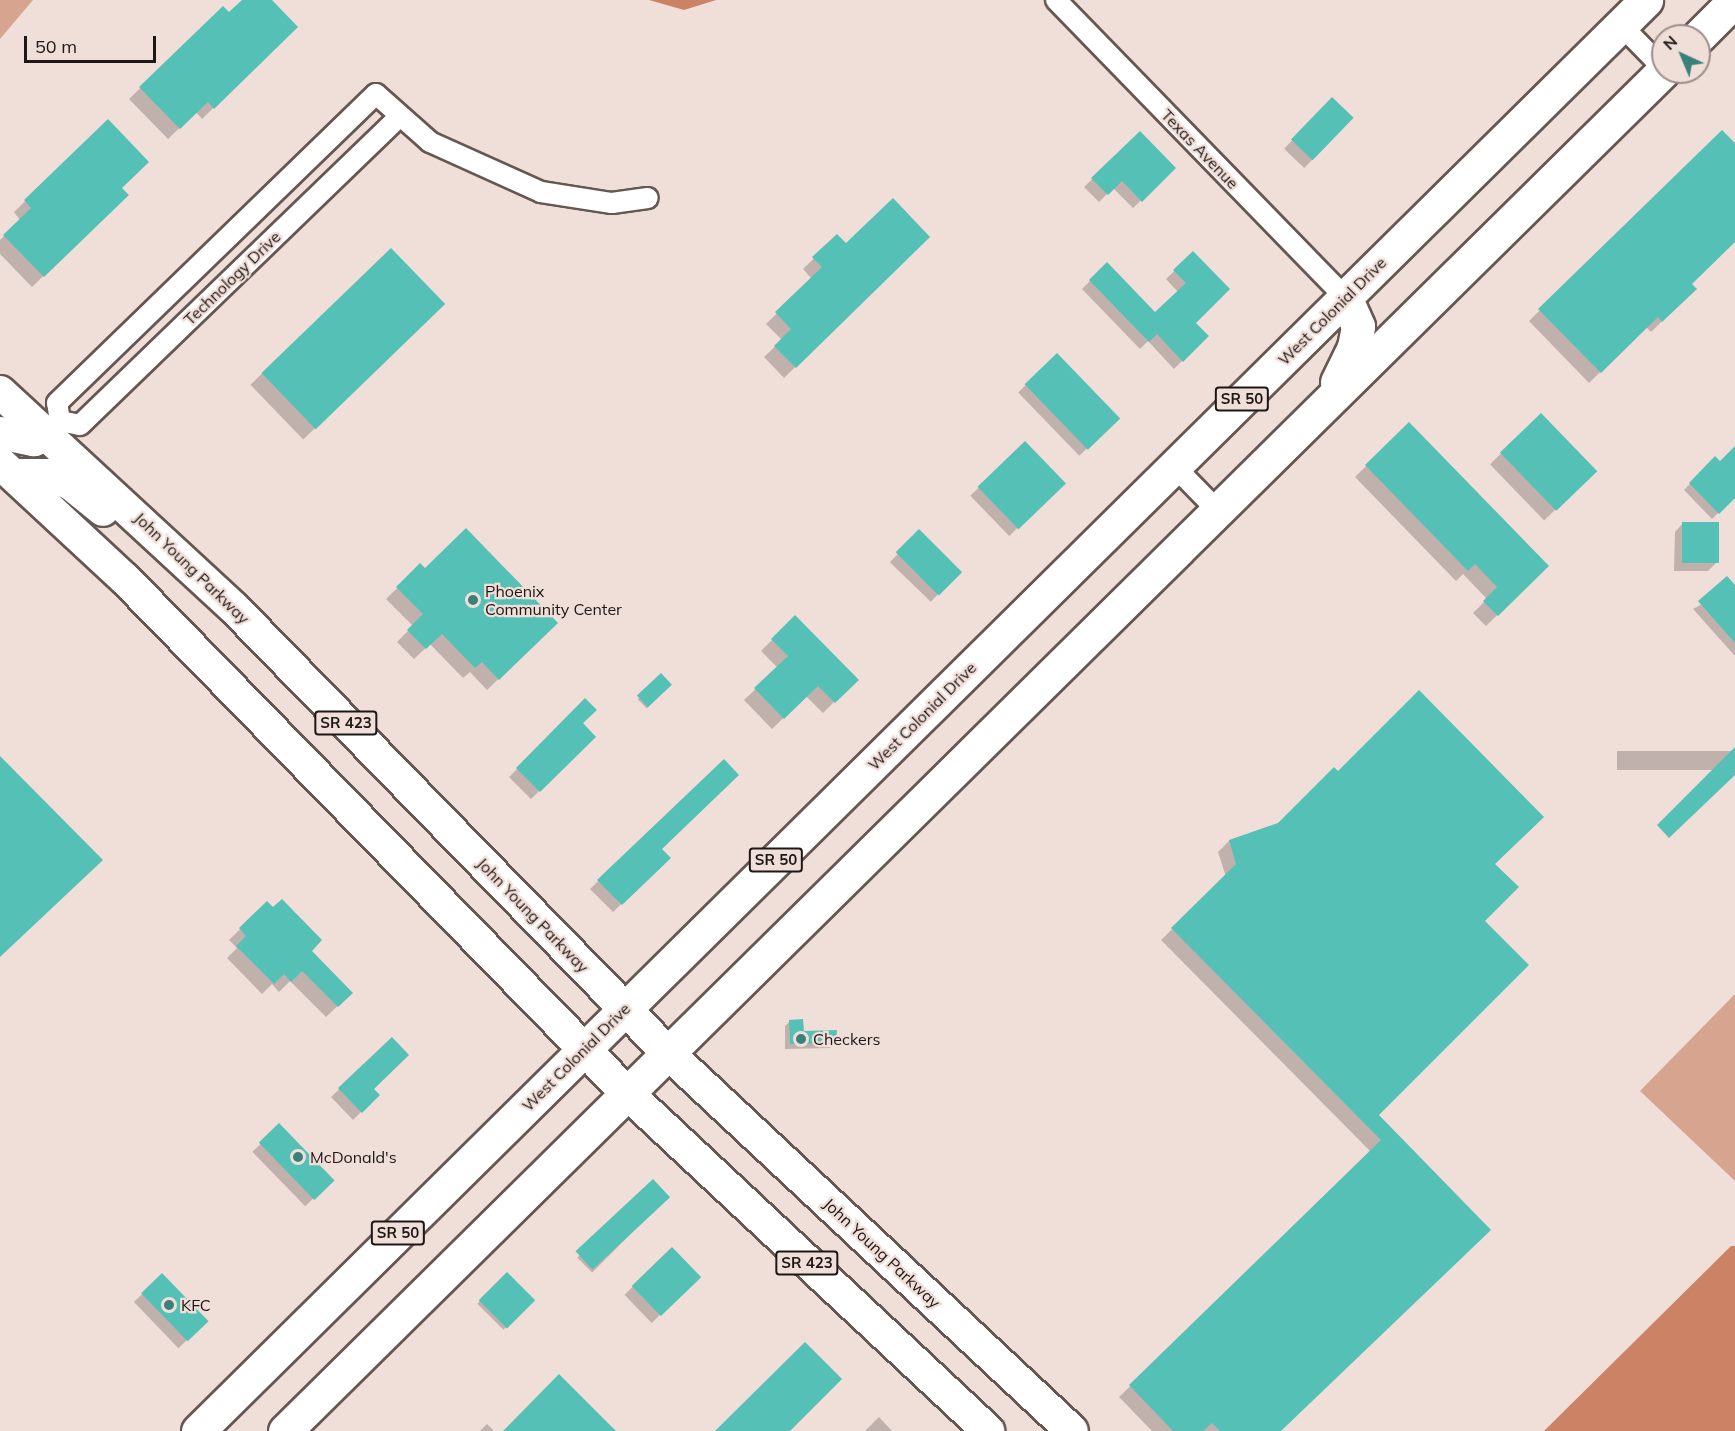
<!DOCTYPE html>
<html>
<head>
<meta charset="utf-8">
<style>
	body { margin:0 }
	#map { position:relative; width:1735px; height:1431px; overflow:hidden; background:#f0ded8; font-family:Mulish,sans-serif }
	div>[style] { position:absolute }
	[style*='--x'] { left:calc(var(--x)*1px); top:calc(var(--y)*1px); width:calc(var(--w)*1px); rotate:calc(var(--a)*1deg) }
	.green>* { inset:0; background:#d7a490 }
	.water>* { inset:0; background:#cb8265 }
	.shadow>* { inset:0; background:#0003; transform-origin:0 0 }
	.building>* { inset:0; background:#55c0b6; transform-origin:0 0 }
	.roads { filter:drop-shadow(2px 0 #655751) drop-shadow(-2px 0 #655751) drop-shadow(0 2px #655751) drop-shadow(0 -2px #655751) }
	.street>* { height:20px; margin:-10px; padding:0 10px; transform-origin:10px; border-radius:10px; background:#fff }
	.primary>* { height:32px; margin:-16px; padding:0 16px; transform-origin:16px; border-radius:16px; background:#fff }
	.highway>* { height:33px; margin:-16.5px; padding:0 16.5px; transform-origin:16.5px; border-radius:16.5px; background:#fff }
	.dots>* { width:16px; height:16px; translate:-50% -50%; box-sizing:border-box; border:3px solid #f0ded8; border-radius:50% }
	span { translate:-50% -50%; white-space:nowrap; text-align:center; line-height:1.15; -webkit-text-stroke:4.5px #f0ded8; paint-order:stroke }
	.shield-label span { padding:2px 4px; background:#f0ded8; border:2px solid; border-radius:4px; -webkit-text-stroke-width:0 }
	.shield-label { font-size:15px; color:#1d1715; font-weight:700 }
	.street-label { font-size:16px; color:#1d1715 }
	.poi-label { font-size:16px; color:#1d1715 }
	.left { translate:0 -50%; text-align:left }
	.north { position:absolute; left:1651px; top:24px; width:60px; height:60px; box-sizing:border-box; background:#f0ded8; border:2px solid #9c8e8a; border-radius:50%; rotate:316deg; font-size:16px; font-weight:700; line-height:24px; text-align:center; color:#1d1715 }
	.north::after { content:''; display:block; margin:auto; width:21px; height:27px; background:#3a817a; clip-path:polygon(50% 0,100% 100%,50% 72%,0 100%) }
	.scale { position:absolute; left:24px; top:36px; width:132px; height:27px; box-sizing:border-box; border:3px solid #1d1715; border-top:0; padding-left:8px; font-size:18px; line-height:21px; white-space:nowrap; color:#1d1715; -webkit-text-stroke:4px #f0ded8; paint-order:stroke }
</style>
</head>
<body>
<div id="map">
	<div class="green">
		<i style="clip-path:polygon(0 0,33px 0,0 39px)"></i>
		<i style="clip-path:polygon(1735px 994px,1735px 1181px,1640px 1091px)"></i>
	</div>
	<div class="water">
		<i style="clip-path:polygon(649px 0,716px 0,684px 10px)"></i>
		<i style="clip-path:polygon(1731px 1246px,1735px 1246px,1735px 1431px,1544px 1431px)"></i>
	</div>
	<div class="shadow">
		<i style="clip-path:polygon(244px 0,270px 0,296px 27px,202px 119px,196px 112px,168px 139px,129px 99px,223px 8px,229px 15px)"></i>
		<i style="left:1332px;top:99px;width:28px;height:69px;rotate:44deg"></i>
		<i style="clip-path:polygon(108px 121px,120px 189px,127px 195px,32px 287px,0 254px,0 240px,20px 220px,14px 212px)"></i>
		<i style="clip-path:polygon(1722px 132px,1735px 145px,1735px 240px,1690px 284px,1695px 289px,1651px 332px,1646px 327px,1589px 383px,1529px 321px)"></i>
		<i style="clip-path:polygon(1140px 133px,1174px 168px,1133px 208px,1113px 188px,1099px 202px,1084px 187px)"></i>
		<i style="clip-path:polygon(837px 236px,846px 246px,928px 237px,784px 378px,764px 357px,782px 340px,766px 324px,812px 279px,803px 269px)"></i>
		<i style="left:390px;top:250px;width:76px;height:194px;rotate:46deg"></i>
		<i style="clip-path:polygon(1193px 253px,1194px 323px,1207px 336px,1174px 369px,1148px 341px,1140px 349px,1082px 289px,1107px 264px,1155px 314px,1178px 292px,1166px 279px)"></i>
		<i style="left:1057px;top:355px;width:88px;height:54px;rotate:46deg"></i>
		<i style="left:1541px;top:415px;width:78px;height:71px;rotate:46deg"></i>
		<i style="clip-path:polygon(1409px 424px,1547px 566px,1486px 626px,1473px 613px,1487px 599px,1463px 574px,1456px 581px,1355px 477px)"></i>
		<i style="left:1025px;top:443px;width:56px;height:76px;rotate:46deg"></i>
		<i style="clip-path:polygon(1735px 450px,1735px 496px,1712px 519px,1684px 490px,1715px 458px,1720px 463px)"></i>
		<i style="clip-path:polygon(1683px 523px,1716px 563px,1708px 571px,1674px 571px,1675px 532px)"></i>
		<i style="left:919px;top:532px;width:57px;height:42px;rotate:44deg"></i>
		<i style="clip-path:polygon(420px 566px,425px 570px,556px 623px,487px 690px,470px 672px,463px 678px,430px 644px,414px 659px,397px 642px,413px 626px,386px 599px)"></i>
		<i style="clip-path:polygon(1735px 586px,1735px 656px,1693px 609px)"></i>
		<i style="clip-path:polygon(795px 617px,856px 680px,823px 713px,806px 696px,772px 729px,744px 700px,778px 668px,761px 651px)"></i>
		<i style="left:661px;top:676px;width:13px;height:33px;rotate:45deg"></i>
		<i style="clip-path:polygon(585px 701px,581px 723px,594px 737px,531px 799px,509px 777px)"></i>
		<i style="left:1735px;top:751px;width:19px;height:118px;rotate:90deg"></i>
		<i style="clip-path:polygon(724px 761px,660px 849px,669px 858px,613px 912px,590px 889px)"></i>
		<i style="clip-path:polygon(1229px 841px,1493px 864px,1377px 1115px,1489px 1230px,1280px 1431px,1152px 1431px,1119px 1397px,1371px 1152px,1161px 940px,1226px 877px,1218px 852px)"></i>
		<i style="clip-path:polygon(267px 903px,351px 993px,326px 1017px,290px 981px,279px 992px,272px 984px,262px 994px,227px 958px,237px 948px,229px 940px)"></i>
		<i style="clip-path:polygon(790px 1021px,802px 1032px,835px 1043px,830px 1048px,785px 1049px,785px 1026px)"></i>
		<i style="clip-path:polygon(392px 1039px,372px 1089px,378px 1095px,353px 1120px,331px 1097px)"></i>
		<i style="left:279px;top:1126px;width:76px;height:37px;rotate:46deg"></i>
		<i style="left:653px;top:1182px;width:21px;height:107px;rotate:45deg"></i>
		<i style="left:672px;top:1249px;width:39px;height:66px;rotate:46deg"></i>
		<i style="left:507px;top:1274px;width:37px;height:42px;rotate:45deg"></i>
		<i style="left:162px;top:1275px;width:64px;height:39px;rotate:46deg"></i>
		<i style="clip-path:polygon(879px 1417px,892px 1431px,865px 1431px)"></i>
		<i style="clip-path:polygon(487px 1424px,494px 1431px,480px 1431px)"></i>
	</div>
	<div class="building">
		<i style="clip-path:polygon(242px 0,272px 0,298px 27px,214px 109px,208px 102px,180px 129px,139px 87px,223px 6px,229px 12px)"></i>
		<i style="left:1332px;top:97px;width:30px;height:59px;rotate:44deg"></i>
		<i style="clip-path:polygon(108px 119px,149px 162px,122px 188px,129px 195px,44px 277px,3px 235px,31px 208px,24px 200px)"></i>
		<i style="clip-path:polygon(1722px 130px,1735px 143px,1735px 242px,1692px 284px,1697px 289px,1662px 322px,1658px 317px,1601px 373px,1538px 309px)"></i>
		<i style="clip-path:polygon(1140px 131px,1176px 168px,1142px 202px,1122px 181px,1108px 195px,1091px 178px)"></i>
		<i style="clip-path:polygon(893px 198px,930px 237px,796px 368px,774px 346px,791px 329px,775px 312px,822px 267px,812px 257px,837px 234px,846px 243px)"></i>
		<i style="left:391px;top:248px;width:78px;height:180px;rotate:46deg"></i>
		<i style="clip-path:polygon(1193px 251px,1230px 289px,1196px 323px,1209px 336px,1183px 362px,1157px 334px,1149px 342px,1089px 280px,1107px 262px,1155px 312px,1186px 283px,1173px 270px)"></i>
		<i style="left:1057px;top:353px;width:91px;height:45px;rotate:46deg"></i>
		<i style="left:1541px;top:413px;width:81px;height:57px;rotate:46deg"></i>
		<i style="clip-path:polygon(1409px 422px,1549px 566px,1498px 616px,1483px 601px,1497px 587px,1475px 564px,1468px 571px,1365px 465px)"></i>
		<i style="left:1025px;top:441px;width:59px;height:66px;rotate:46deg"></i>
		<i style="clip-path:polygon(1735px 446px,1735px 498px,1719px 514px,1689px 483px,1715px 456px,1720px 461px)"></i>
		<i style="left:1682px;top:522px;width:37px;height:41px"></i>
		<i style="clip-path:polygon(466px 528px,558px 623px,499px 680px,482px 662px,475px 668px,442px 634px,426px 649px,407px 630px,423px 614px,396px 587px,420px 563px,425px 568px)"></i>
		<i style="left:919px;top:529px;width:61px;height:33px;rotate:45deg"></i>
		<i style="clip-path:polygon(1727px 576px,1735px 585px,1735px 643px,1698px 601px)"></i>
		<i style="clip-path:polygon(795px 615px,859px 680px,835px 703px,818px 686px,784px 719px,754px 688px,788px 656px,771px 639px)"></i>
		<i style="left:661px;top:673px;width:16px;height:33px;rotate:47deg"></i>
		<i style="clip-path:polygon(1419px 690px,1544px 817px,1495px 864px,1519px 887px,1485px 921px,1529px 965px,1379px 1115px,1491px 1230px,1281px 1431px,1220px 1431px,1212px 1423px,1203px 1431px,1173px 1431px,1129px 1385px,1381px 1140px,1171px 928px,1236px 864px,1229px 840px,1278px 823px,1334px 767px,1338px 771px)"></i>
		<i style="clip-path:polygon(585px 698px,597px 710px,583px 723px,596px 737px,540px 792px,516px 768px)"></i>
		<i style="clip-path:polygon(1735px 747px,1735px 775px,1669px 838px,1657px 825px)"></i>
		<i style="clip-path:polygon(0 756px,103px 860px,0 957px)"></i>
		<i style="clip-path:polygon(724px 759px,739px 775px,662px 849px,671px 858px,622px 905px,597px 880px)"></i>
		<i style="clip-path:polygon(282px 899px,322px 940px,312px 951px,353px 993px,338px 1007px,302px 971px,291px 982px,284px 974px,274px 984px,236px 946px,246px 936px,239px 928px,267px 901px,273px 907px)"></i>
		<i style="clip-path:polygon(803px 1019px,804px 1031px,837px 1030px,836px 1043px,790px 1044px,789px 1020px)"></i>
		<i style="clip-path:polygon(392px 1037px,409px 1055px,374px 1089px,380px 1095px,362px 1113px,338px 1088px)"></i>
		<i style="left:279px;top:1123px;width:80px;height:28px;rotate:46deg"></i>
		<i style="left:653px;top:1179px;width:25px;height:106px;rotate:47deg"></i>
		<i style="left:672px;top:1247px;width:42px;height:56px;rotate:46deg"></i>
		<i style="left:507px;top:1272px;width:40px;height:40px;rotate:45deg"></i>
		<i style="left:162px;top:1273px;width:67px;height:29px;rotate:46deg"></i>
		<i style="clip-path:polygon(805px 1342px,842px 1379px,790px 1431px,715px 1431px)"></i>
		<i style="clip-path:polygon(559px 1374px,616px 1431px,503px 1431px)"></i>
	</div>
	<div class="roads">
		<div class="street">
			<i style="--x:1056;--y:0;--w:414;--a:45.8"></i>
			<i style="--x:1621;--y:25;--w:60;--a:45.7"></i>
			<i style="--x:60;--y:421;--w:18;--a:-99"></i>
			<i style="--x:57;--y:403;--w:444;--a:-44.1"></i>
			<i style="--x:376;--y:94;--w:72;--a:41.6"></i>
			<i style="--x:430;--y:142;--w:122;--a:24.2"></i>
			<i style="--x:541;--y:192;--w:72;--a:8.8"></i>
			<i style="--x:612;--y:203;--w:36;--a:-8"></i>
			<i style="--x:60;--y:421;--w:20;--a:11"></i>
			<i style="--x:80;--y:425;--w:443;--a:-44"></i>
			<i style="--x:1174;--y:466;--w:62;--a:45.7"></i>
		</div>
		<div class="primary">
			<i style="--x:0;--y:392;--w:318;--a:42.7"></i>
			<i style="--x:234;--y:608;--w:622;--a:45.72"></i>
			<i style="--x:668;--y:1053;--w:553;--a:43.1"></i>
			<i style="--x:0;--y:433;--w:35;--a:12"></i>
			<i style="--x:34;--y:440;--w:16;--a:-27"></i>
			<i style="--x:0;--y:463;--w:171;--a:42.9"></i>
			<i style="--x:125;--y:579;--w:718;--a:45.68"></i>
			<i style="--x:627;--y:1093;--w:495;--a:43.1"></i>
			<i style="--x:14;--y:475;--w:36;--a:0"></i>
			<i style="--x:50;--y:475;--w:23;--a:23"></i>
			<i style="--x:71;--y:484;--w:41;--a:39.1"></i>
		</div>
		<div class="highway">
			<i style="--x:1699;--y:36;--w:51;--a:-45"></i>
			<i style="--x:1337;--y:382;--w:39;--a:-64"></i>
			<i style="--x:1354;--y:347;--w:21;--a:-79"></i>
			<i style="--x:1358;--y:326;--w:32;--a:-114"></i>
			<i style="--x:198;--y:1431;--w:2036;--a:-44.66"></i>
			<i style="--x:285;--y:1431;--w:1936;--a:-44.62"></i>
		</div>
	</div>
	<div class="dots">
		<i style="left:473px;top:600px;background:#3a817a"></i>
		<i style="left:801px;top:1039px;background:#3a817a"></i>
		<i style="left:298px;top:1157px;background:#3a817a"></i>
		<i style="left:169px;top:1305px;background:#3a817a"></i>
	</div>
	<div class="shield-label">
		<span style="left:1242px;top:399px">SR 50</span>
		<span style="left:346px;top:723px">SR 423</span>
		<span style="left:776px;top:860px">SR 50</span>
		<span style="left:398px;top:1233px">SR 50</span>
		<span style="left:807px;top:1263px">SR 423</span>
	</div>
	<div class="street-label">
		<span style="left:1200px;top:149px;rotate:46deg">Texas Avenue</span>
		<span style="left:232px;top:278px;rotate:-44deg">Technology Drive</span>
		<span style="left:1332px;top:311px;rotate:-45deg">West Colonial Drive</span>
		<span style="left:192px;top:568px;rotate:44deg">John Young Parkway</span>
		<span style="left:922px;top:716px;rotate:-45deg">West Colonial Drive</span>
		<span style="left:533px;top:915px;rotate:46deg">John Young Parkway</span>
		<span style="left:576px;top:1057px;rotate:-45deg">West Colonial Drive</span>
		<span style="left:882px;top:1253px;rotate:43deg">John Young Parkway</span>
	</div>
	<div class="poi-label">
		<span class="left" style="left:485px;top:600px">Phoenix<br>Community Center</span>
		<span class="left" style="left:813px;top:1039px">Checkers</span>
		<span class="left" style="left:310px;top:1157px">McDonald's</span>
		<span class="left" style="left:181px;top:1305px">KFC</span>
	</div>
	<div class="north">N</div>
	<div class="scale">50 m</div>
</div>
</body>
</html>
